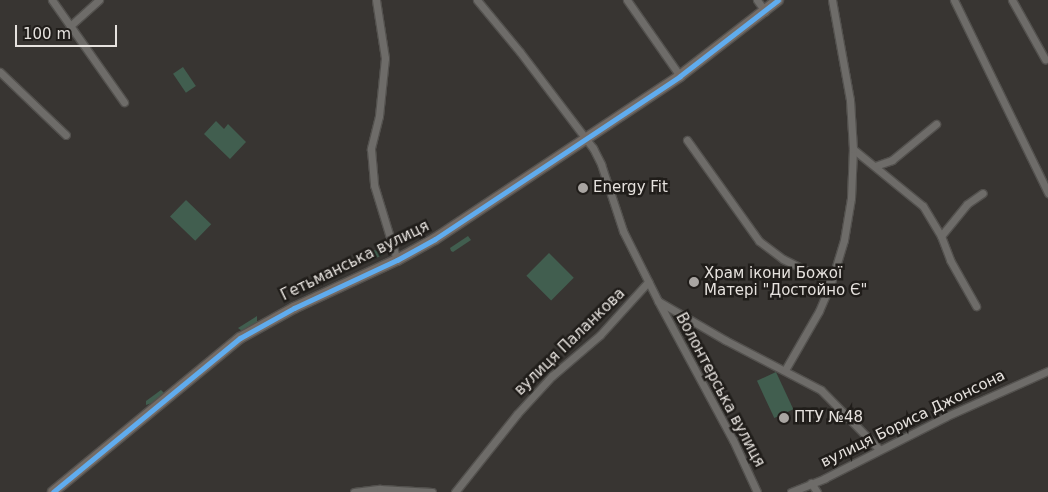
<!DOCTYPE html>
<html>
<head>
<meta charset="utf-8">
<style>
	body { margin:0 }
	#map { position:relative; width:1048px; height:492px; overflow:hidden; background:#383532; font-family:"DejaVu Sans",sans-serif }
	div>[style] { position:absolute }
	[style*='--x'] { left:calc(var(--x)*1px); top:calc(var(--y)*1px); width:calc(var(--w)*1px); rotate:calc(var(--a)*1deg) }
	.green>* { inset:0; background:#415e4f; transform-origin:0 0 }
	.roads { filter:drop-shadow(1px 0 #53514e) drop-shadow(-1px 0 #53514e) drop-shadow(0 1px #53514e) drop-shadow(0 -1px #53514e) }
	.minor>* { height:7px; margin:-3.5px; padding:0 3.5px; transform-origin:3.5px; border-radius:3.5px; background:#6e6c69 }
	.highway>* { height:10px; margin:-5px; padding:0 5px; transform-origin:5px; border-radius:5px; background:#746b65 }
	.bus-1>* { height:5px; margin:-2.5px; padding:0 2.5px; transform-origin:2.5px; border-radius:2.5px; background:#60acee }
	.dots>* { width:14px; height:14px; translate:-50% -50%; box-sizing:border-box; border:2px solid #201d1a; border-radius:50% }
	span { translate:-50% -50%; white-space:nowrap; text-align:center; line-height:1.15; -webkit-text-stroke:5px #201d1a; paint-order:stroke }
	.poi-label { font-size:15px; color:#e6e2de }
	.left { translate:0 -50%; text-align:left }
	.street-label { font-size:15px; color:#e6e2de }
	.scale { position:absolute; left:15px; top:25px; width:102px; height:22px; box-sizing:border-box; border:2px solid #e6e2de; border-top:0; padding-left:6px; font-size:15px; line-height:18px; white-space:nowrap; color:#e6e2de; -webkit-text-stroke:4px #201d1a; paint-order:stroke }
</style>
</head>
<body>
<div id="map">
	<div class="green">
		<i style="left:183px;top:67px;width:23px;height:12px;rotate:56deg"></i>
		<i style="clip-path:polygon(216px 121px,224px 129px,228px 124px,246px 142px,230px 159px,204px 134px)"></i>
		<i style="left:186px;top:200px;width:35px;height:23px;rotate:44deg"></i>
		<i style="clip-path:polygon(468px 236px,471px 240px,453px 252px,451px 251px,450px 248px)"></i>
		<i style="clip-path:polygon(375px 250px,383px 255px,363px 264px,365px 254px)"></i>
		<i style="left:549px;top:253px;width:35px;height:32px;rotate:45deg"></i>
		<i style="clip-path:polygon(257px 316px,257px 323px,242px 331px,238px 328px)"></i>
		<i style="left:776px;top:372px;width:41px;height:21px;rotate:65deg"></i>
		<i style="clip-path:polygon(161px 390px,164px 393px,152px 403px,146px 405px,146px 401px)"></i>
	</div>
	<div class="roads">
		<div class="minor">
			<i style="--x:52;--y:0;--w:125;--a:54.8"></i>
			<i style="--x:376;--y:0;--w:59;--a:81.2"></i>
			<i style="--x:385;--y:58;--w:58;--a:95.9"></i>
			<i style="--x:379;--y:116;--w:34;--a:104"></i>
			<i style="--x:371;--y:149;--w:36;--a:85"></i>
			<i style="--x:374;--y:185;--w:78;--a:73"></i>
			<i style="--x:477;--y:0;--w:67;--a:50.4"></i>
			<i style="--x:520;--y:52;--w:121;--a:52.8"></i>
			<i style="--x:593;--y:148;--w:18;--a:63"></i>
			<i style="--x:601;--y:164;--w:71;--a:71.8"></i>
			<i style="--x:623;--y:231;--w:78;--a:63.4"></i>
			<i style="--x:658;--y:301;--w:158;--a:61.7"></i>
			<i style="--x:733;--y:440;--w:57;--a:65.2"></i>
			<i style="--x:627;--y:0;--w:93;--a:55.1"></i>
			<i style="--x:757;--y:0;--w:14;--a:54"></i>
			<i style="--x:954;--y:0;--w:215;--a:64"></i>
			<i style="--x:1012;--y:0;--w:68;--a:60.8"></i>
			<i style="--x:70;--y:26;--w:39;--a:-42"></i>
			<i style="--x:0;--y:72;--w:91;--a:43.7"></i>
			<i style="--x:687;--y:140;--w:124;--a:54.5"></i>
			<i style="--x:759;--y:241;--w:30;--a:37"></i>
			<i style="--x:783;--y:259;--w:54;--a:26.6"></i>
			<i style="--x:853;--y:149;--w:90;--a:39.2"></i>
			<i style="--x:923;--y:206;--w:35;--a:59"></i>
			<i style="--x:941;--y:236;--w:26;--a:69"></i>
			<i style="--x:950;--y:260;--w:53;--a:60.5"></i>
			<i style="--x:875;--y:166;--w:18;--a:-19"></i>
			<i style="--x:892;--y:160;--w:57;--a:-39.3"></i>
			<i style="--x:941;--y:236;--w:41;--a:-50.9"></i>
			<i style="--x:967;--y:204;--w:19;--a:-35"></i>
			<i style="--x:658;--y:301;--w:78;--a:30.2"></i>
			<i style="--x:725;--y:340;--w:108;--a:27.5"></i>
			<i style="--x:821;--y:390;--w:83;--a:45.5"></i>
			<i style="--x:785;--y:370;--w:68;--a:-60"></i>
			<i style="--x:819;--y:311;--w:30;--a:-67"></i>
			<i style="--x:831;--y:283;--w:45;--a:-73.2"></i>
			<i style="--x:844;--y:240;--w:43;--a:-80.5"></i>
			<i style="--x:851;--y:198;--w:49;--a:-87.7"></i>
			<i style="--x:853;--y:149;--w:49;--a:-93.5"></i>
			<i style="--x:850;--y:100;--w:102;--a:-100.2"></i>
			<i style="--x:811;--y:483;--w:11;--a:56"></i>
			<i style="--x:354;--y:492;--w:26;--a:-7"></i>
			<i style="--x:380;--y:489;--w:52;--a:3.3"></i>
			<i style="--x:455;--y:492;--w:100;--a:-51.5"></i>
			<i style="--x:517;--y:414;--w:52;--a:-47.4"></i>
			<i style="--x:552;--y:376;--w:63;--a:-40.5"></i>
			<i style="--x:600;--y:335;--w:72;--a:-47.8"></i>
			<i style="--x:791;--y:492;--w:37;--a:-22"></i>
			<i style="--x:825;--y:478;--w:135;--a:-26.9"></i>
			<i style="--x:945;--y:417;--w:113;--a:-24.1"></i>
		</div>
		<div class="highway">
			<i style="--x:53;--y:492;--w:242;--a:-39.5"></i>
			<i style="--x:240;--y:338;--w:62;--a:-29.1"></i>
			<i style="--x:294;--y:308;--w:114;--a:-25"></i>
			<i style="--x:397;--y:260;--w:43;--a:-28.9"></i>
			<i style="--x:435;--y:239;--w:294;--a:-33.6"></i>
			<i style="--x:680;--y:76;--w:124;--a:-37.8"></i>
		</div>
	</div>
	<div class="bus-1">
		<i style="--x:53;--y:492;--w:242;--a:-39.5"></i>
		<i style="--x:240;--y:338;--w:62;--a:-29.1"></i>
		<i style="--x:294;--y:308;--w:114;--a:-25"></i>
		<i style="--x:397;--y:260;--w:43;--a:-28.9"></i>
		<i style="--x:435;--y:239;--w:294;--a:-33.6"></i>
		<i style="--x:680;--y:76;--w:124;--a:-37.8"></i>
	</div>
	<div class="dots">
		<i style="left:583px;top:188px;background:#a9a5a2"></i>
		<i style="left:694px;top:282px;background:#a9a5a2"></i>
		<i style="left:784px;top:418px;background:#a9a5a2"></i>
	</div>
	<div class="poi-label">
		<span class="left" style="left:593px;top:188px">Energy Fit</span>
		<span class="left" style="left:704px;top:282px">Храм ікони Божої<br>Матері "Достойно Є"</span>
		<span class="left" style="left:794px;top:418px">ПТУ №48</span>
	</div>
	<div class="street-label">
		<span style="left:355px;top:261px;rotate:-26deg">Гетьманська вулиця</span>
		<span style="left:570px;top:342px;rotate:-44deg">вулиця Паланкова</span>
		<span style="left:720px;top:390px;rotate:62deg">Волонтерська вулиця</span>
		<span style="left:913px;top:419px;rotate:-26deg">вулиця Бориса Джонсона</span>
	</div>
	<div class="scale">100 m</div>
</div>
</body>
</html>
